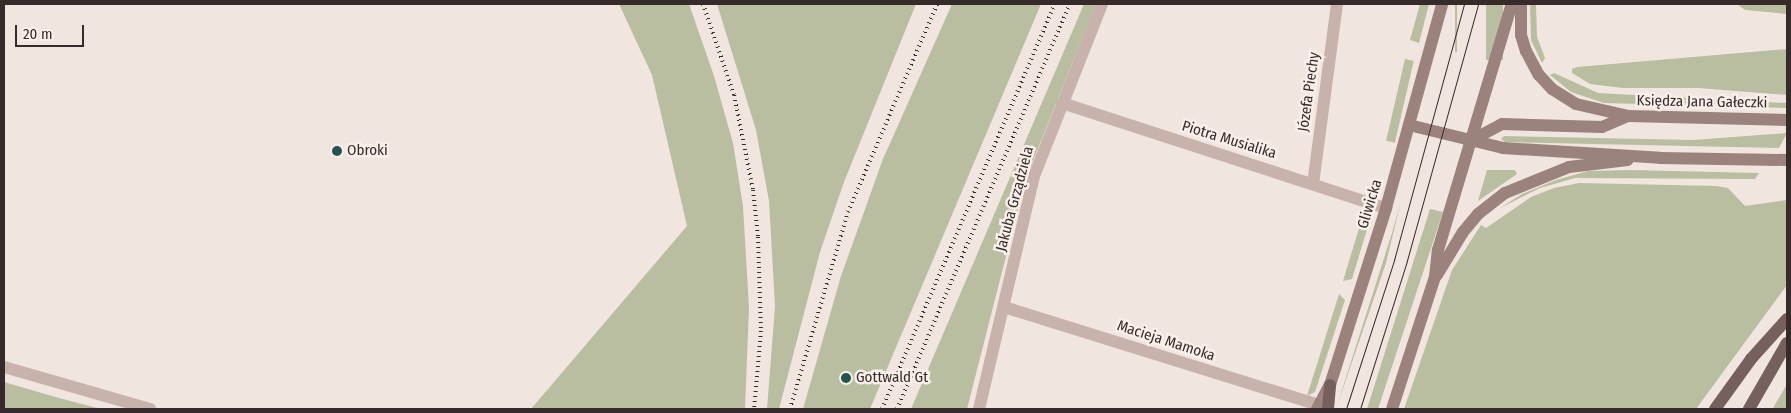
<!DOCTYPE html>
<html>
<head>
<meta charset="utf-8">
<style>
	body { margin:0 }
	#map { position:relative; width:1791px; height:413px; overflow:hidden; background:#f0e5df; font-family:"Fira Sans Condensed",sans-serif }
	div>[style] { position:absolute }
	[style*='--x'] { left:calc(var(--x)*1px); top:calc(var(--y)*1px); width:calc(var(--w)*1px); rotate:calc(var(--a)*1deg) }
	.green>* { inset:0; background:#babea0; transform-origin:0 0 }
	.street>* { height:12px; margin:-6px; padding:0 6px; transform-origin:6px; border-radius:6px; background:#c7b3ac }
	.secondary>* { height:12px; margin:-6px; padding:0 6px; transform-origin:6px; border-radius:6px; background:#9b827d }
	.primary>* { height:12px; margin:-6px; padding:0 6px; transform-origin:6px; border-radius:6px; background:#76605d }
	.tram>* { height:1px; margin:-0.5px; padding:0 0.5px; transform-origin:0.5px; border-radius:0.5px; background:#362b2a }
	.rail>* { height:4px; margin-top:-2px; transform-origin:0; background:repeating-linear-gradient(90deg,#362b2a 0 1px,transparent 0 5px) }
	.dots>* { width:14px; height:14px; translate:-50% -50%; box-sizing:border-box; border:2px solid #f8efeb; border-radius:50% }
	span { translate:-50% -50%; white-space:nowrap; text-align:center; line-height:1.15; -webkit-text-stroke:5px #f8efeb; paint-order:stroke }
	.street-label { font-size:15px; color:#362b2a }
	.poi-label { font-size:15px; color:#362b2a }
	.left { translate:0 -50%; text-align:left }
	.frame { position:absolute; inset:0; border:5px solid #362b2a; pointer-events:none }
	.scale { position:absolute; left:15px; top:25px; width:69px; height:22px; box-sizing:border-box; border:2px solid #362b2a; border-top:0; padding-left:6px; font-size:15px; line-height:18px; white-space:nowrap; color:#362b2a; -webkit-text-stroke:4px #f8efeb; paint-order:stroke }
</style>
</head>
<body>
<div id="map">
	<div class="green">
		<i style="clip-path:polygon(619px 4px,689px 4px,714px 76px,733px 143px,743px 206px,749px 308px,745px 409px,531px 409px,687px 226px,652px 75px)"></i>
		<i style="clip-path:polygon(717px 4px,916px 4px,844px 182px,820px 252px,779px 409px,767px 409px,775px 306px,769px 201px,756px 130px)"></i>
		<i style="clip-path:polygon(952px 4px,1041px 4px,870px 409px,803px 409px,841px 276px,883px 159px)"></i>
		<i style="clip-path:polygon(1084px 4px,1096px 4px,1026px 178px,967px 409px,911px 409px)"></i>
		<i style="clip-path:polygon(1420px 4px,1429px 4px,1419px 43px,1410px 40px)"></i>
		<i style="left:1455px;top:4px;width:2px;height:48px"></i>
		<i style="left:1486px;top:4px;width:17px;height:56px"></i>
		<i style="clip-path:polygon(1530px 4px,1536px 4px,1537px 37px,1545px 58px,1542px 63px,1531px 40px)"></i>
		<i style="clip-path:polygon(1737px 4px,1787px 4px,1787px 14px,1745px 10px)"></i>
		<i style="clip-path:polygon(1787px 49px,1787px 95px,1698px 88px,1623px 88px,1590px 84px,1572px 73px,1572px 69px,1577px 67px)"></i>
		<i style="left:1405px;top:59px;width:9px;height:84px;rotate:13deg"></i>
		<i style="clip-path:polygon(1554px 73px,1598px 93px,1787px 103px,1787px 108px,1604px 103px,1571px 92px,1550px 75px)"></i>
		<i style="clip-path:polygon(1787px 133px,1779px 148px,1505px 142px,1501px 139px,1504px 136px,1693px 140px)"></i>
		<i style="clip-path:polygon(1487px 170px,1515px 170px,1517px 174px,1478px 201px)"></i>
		<i style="clip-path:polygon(1631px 170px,1759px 173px,1755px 179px,1575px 178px,1540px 188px,1500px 208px,1522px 194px,1556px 180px,1588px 171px)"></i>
		<i style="clip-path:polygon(1579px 183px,1716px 186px,1728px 188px,1745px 206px,1787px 200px,1787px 285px,1696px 409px,1404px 409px,1452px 270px,1481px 225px,1486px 228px,1531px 197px,1554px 188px)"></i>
		<i style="clip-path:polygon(1401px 201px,1386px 263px,1336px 409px,1392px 233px)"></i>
		<i style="clip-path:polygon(1430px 209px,1443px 212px,1440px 221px,1378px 409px,1367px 409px)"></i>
		<i style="clip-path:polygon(1364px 212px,1368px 226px,1352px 279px,1343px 281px)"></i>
		<i style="clip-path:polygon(1339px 294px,1345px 300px,1315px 392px,1307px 396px)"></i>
		<i style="clip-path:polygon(4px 382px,59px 398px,101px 409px,4px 409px)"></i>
		<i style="clip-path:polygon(1787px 384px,1787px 409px,1772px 409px,1773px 408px)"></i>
	</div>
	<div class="street">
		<i style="--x:1062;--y:103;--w:341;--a:18"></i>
		<i style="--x:1313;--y:184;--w:182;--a:-82.4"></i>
		<i style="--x:1004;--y:307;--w:329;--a:17.3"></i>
		<i style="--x:4;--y:367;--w:152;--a:16"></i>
		<i style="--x:979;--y:409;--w:239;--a:-76.7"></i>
		<i style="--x:1034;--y:176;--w:185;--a:-68.4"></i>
	</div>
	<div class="secondary">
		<i style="--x:1521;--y:4;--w:31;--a:90"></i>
		<i style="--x:1521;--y:35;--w:17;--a:73"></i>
		<i style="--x:1526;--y:51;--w:27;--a:62"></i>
		<i style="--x:1539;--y:75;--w:19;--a:47"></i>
		<i style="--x:1552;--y:89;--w:28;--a:32"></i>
		<i style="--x:1576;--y:104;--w:53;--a:13"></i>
		<i style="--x:1409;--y:125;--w:97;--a:13.7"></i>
		<i style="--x:1503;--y:148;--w:157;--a:3.6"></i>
		<i style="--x:1660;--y:158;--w:127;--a:0.9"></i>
		<i style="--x:1472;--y:140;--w:34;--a:-28"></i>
		<i style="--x:1502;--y:124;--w:100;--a:1.7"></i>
		<i style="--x:1602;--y:127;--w:28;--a:-23"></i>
		<i style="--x:1628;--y:116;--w:159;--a:1.4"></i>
		<i style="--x:1437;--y:275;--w:50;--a:-58.8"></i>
		<i style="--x:1463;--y:232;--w:23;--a:-50"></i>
		<i style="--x:1478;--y:214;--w:34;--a:-38"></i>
		<i style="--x:1505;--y:193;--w:69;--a:-22.1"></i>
		<i style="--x:1569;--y:167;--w:59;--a:-6.8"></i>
		<i style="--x:1317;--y:409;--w:27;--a:-62"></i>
		<i style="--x:1330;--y:385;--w:186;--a:-72.4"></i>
		<i style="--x:1386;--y:208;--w:212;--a:-74.6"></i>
		<i style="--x:1392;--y:409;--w:139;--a:-72"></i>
		<i style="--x:1435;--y:277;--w:27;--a:-84"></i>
		<i style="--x:1438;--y:250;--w:257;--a:-73.3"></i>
	</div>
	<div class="primary">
		<i style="--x:1328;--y:409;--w:24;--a:-85"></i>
		<i style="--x:1715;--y:409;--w:62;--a:-54.2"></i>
		<i style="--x:1751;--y:359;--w:54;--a:-48"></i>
		<i style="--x:1749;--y:409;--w:76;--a:-60.1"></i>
	</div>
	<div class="tram">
		<i style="--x:1346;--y:409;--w:157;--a:-72.1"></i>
		<i style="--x:1394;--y:260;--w:265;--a:-74.7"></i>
		<i style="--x:1360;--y:409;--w:152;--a:-72.4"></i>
		<i style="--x:1406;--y:264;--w:270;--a:-74.5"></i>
	</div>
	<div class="rail">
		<i style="--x:703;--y:4;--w:96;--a:71.2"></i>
		<i style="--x:734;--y:95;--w:97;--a:78.7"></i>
		<i style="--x:753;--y:190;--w:47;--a:83.9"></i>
		<i style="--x:758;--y:237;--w:94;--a:88.2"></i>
		<i style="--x:761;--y:331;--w:78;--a:95.1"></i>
		<i style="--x:790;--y:409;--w:205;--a:-73.6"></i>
		<i style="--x:848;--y:212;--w:226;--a:-66.8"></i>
		<i style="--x:882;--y:409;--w:440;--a:-66.9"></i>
		<i style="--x:897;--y:409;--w:440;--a:-66.9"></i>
	</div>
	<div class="dots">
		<i style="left:337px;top:151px;background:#24544d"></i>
		<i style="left:846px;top:378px;background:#24544d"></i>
	</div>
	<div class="street-label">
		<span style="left:1309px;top:92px;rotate:-82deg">Józefa Piechy</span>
		<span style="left:1702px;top:102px;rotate:1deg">Księdza Jana Gałeczki</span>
		<span style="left:1229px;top:140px;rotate:17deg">Piotra Musialika</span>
		<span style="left:1015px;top:199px;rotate:-75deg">Jakuba Grządziela</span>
		<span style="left:1370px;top:204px;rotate:-73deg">Gliwicka</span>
		<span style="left:1166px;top:341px;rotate:18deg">Macieja Mamoka</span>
	</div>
	<div class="poi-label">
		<span class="left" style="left:347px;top:151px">Obroki</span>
		<span class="left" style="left:856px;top:378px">Gottwald Gt</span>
	</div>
	<div class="frame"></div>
	<div class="scale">20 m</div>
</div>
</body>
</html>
